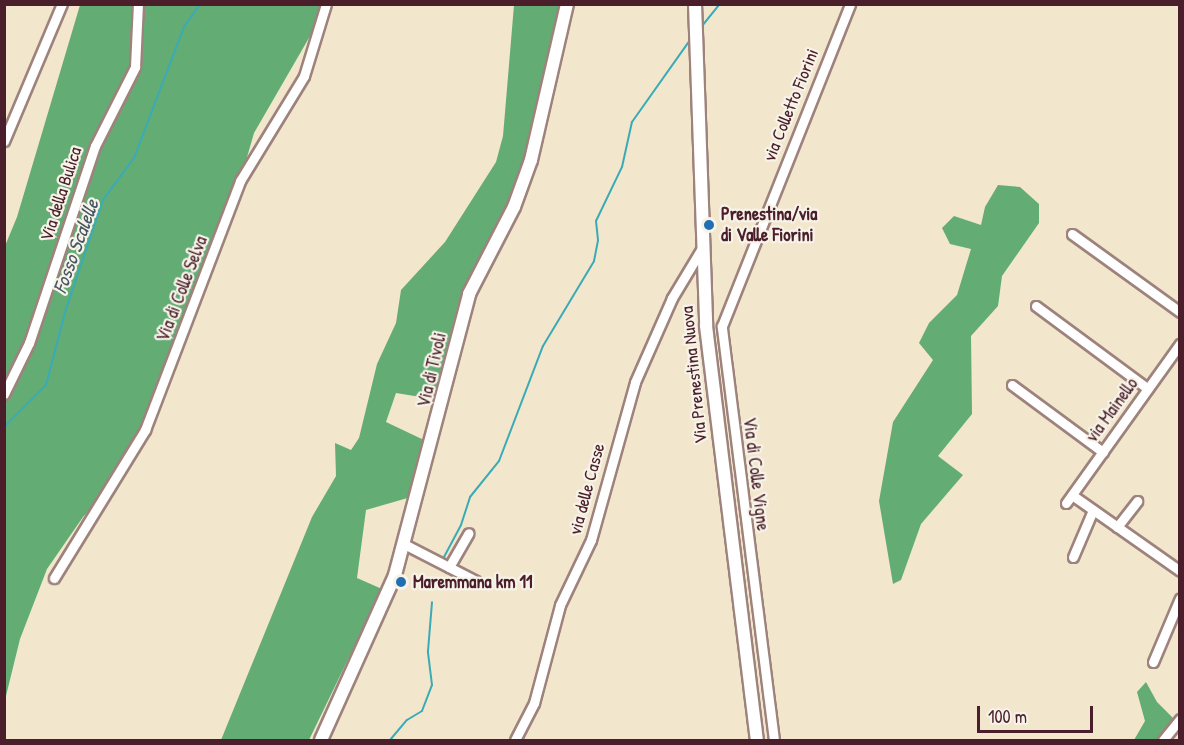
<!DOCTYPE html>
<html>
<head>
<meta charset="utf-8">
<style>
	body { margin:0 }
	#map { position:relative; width:1184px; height:745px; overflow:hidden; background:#f2e6cd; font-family:"Patrick Hand",sans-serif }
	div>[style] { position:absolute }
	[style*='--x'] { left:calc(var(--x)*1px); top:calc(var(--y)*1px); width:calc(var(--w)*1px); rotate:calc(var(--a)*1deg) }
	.forest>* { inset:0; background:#63ac74 }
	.stream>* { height:2px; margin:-1px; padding:0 1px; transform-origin:1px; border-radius:1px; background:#3aabb6 }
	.roads { filter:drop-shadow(2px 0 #9e827c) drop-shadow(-2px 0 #9e827c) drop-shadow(0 2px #9e827c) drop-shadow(0 -2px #9e827c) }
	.street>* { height:9px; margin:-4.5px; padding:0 4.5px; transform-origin:4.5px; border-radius:4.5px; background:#fff }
	.secondary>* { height:12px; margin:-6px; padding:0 6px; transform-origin:6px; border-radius:6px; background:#fff }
	.dots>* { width:16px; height:16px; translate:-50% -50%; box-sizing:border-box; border:3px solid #f7f3e8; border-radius:50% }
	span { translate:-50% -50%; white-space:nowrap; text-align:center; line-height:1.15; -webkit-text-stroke:4.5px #f7f3e8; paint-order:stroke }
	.street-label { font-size:18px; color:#4a1f2b }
	.poi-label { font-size:18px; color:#4a1f2b; font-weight:700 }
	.left { translate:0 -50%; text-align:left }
	.water-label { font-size:20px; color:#445763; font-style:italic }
	.frame { position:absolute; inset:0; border:6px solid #4a1f2b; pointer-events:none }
	.scale { position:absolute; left:977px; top:706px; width:116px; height:27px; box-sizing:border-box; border:3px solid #4a1f2b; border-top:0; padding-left:8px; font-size:18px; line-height:21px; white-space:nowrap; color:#4a1f2b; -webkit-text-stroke:4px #f7f3e8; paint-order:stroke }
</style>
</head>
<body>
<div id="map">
	<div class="forest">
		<i style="clip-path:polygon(80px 5px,328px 5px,254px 133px,218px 258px,117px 479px,83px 517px,47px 569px,20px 639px,5px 700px,5px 246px,17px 217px)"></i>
		<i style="clip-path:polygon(514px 5px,559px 5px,530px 143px,516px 185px,459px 301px,433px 399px,396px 393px,386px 422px,426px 441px,411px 497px,366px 510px,357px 578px,382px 589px,309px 740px,221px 740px,312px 517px,336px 476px,335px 443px,351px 450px,359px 438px,377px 364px,396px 323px,401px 290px,445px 242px,496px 162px,503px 136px)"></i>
		<i style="clip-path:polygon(998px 185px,1020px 187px,1039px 204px,1039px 223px,1002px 276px,998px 306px,971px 336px,972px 414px,938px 456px,963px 475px,921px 524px,901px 580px,893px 584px,879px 501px,893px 422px,933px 360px,919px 343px,929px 323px,957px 295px,971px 249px,950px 244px,942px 228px,954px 216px,981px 225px,985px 207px)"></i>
		<i style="clip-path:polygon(1146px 682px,1157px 702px,1175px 720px,1160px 740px,1134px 740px,1145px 721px,1137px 692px)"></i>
	</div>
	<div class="stream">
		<i style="--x:702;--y:26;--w:28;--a:-51"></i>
		<i style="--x:4;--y:427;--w:59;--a:-45"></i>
		<i style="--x:46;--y:385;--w:79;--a:-75.3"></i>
		<i style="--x:66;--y:309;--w:115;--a:-71.3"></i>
		<i style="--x:103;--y:200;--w:52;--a:-53.6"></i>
		<i style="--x:134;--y:158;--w:140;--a:-69.1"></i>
		<i style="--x:184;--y:27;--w:28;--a:-55"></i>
		<i style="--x:444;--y:557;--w:36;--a:-62"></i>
		<i style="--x:461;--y:525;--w:29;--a:-72"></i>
		<i style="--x:470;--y:497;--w:46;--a:-51.1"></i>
		<i style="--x:499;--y:461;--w:123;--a:-69.1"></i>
		<i style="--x:543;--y:346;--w:99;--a:-59"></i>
		<i style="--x:594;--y:261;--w:21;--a:-79"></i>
		<i style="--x:598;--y:240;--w:19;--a:-96"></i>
		<i style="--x:596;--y:221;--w:60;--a:-64.3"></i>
		<i style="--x:622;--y:167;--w:46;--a:-77.5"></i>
		<i style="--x:632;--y:122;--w:100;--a:-54.7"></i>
		<i style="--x:390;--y:740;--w:26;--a:-50"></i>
		<i style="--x:407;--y:720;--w:17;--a:-31"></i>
		<i style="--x:422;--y:711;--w:28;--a:-69"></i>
		<i style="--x:432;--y:685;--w:34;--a:-97"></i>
		<i style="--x:428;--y:651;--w:49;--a:-85.3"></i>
	</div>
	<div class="roads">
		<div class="street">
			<i style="--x:4;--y:141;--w:149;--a:-67.1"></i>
			<i style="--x:1072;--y:234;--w:133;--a:35.8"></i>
			<i style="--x:1036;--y:306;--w:139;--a:36.5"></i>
			<i style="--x:1012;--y:385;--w:113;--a:36.4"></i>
			<i style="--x:4;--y:394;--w:57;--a:-63.9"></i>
			<i style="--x:29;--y:343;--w:208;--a:-71.5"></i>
			<i style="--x:95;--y:146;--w:89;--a:-63.1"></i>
			<i style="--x:135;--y:67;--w:63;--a:-87.3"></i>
			<i style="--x:1072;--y:495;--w:132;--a:35.1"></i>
			<i style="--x:1066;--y:503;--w:196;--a:-54.4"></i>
			<i style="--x:1117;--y:527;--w:33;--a:-52"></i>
			<i style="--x:404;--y:544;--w:81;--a:27.2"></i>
			<i style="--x:1073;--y:557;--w:51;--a:-66.9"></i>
			<i style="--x:449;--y:567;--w:39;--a:-60"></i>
			<i style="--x:54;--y:578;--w:174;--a:-58.4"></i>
			<i style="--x:145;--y:430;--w:267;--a:-69.1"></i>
			<i style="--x:240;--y:181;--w:123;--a:-58.6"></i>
			<i style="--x:304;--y:76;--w:75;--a:-73"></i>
			<i style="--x:1153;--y:662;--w:69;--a:-67.1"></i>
			<i style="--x:515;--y:740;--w:42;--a:-62.8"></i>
			<i style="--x:534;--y:703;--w:101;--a:-75.1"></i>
			<i style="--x:560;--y:605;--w:72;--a:-64.5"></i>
			<i style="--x:591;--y:540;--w:164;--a:-74.4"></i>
			<i style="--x:635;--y:382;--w:92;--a:-66.2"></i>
			<i style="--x:672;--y:298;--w:56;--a:-58.9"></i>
			<i style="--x:774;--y:740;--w:417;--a:-97.2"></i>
			<i style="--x:722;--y:326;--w:347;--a:-68.3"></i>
			<i style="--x:1163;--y:740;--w:27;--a:-51"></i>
		</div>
		<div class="secondary">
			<i style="--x:695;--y:4;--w:322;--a:88"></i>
			<i style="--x:706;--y:326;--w:417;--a:83"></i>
			<i style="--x:321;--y:740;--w:181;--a:-65.8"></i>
			<i style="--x:395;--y:575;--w:291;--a:-75.2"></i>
			<i style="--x:469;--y:294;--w:98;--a:-62.7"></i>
			<i style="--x:514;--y:207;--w:50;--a:-70.1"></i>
			<i style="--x:531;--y:160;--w:160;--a:-77"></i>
		</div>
	</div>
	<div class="dots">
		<i style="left:709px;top:225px;background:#1f6fb2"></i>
		<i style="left:401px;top:582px;background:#1f6fb2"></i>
	</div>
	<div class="street-label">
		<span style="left:791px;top:105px;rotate:-68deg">via Colletto Fiorini</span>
		<span style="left:61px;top:194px;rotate:-72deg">Via della Bulica</span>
		<span style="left:182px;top:289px;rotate:-69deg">Via di Colle Selva</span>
		<span style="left:432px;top:370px;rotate:-77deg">Via di Tivoli</span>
		<span style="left:694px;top:375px;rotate:-96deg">Via Prenestina Nuova</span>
		<span style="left:1112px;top:410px;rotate:-54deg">via Mainello</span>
		<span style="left:756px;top:474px;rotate:83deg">Via di Colle Vigne</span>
		<span style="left:587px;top:489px;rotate:-75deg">via delle Casse</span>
	</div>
	<div class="poi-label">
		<span class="left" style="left:721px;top:225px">Prenestina/via<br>di Valle Fiorini</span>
		<span class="left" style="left:413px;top:582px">Maremmana km 11</span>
	</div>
	<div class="water-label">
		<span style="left:75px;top:246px;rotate:-70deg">Fosso Scalelle</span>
	</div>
	<div class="frame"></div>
	<div class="scale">100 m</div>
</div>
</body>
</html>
